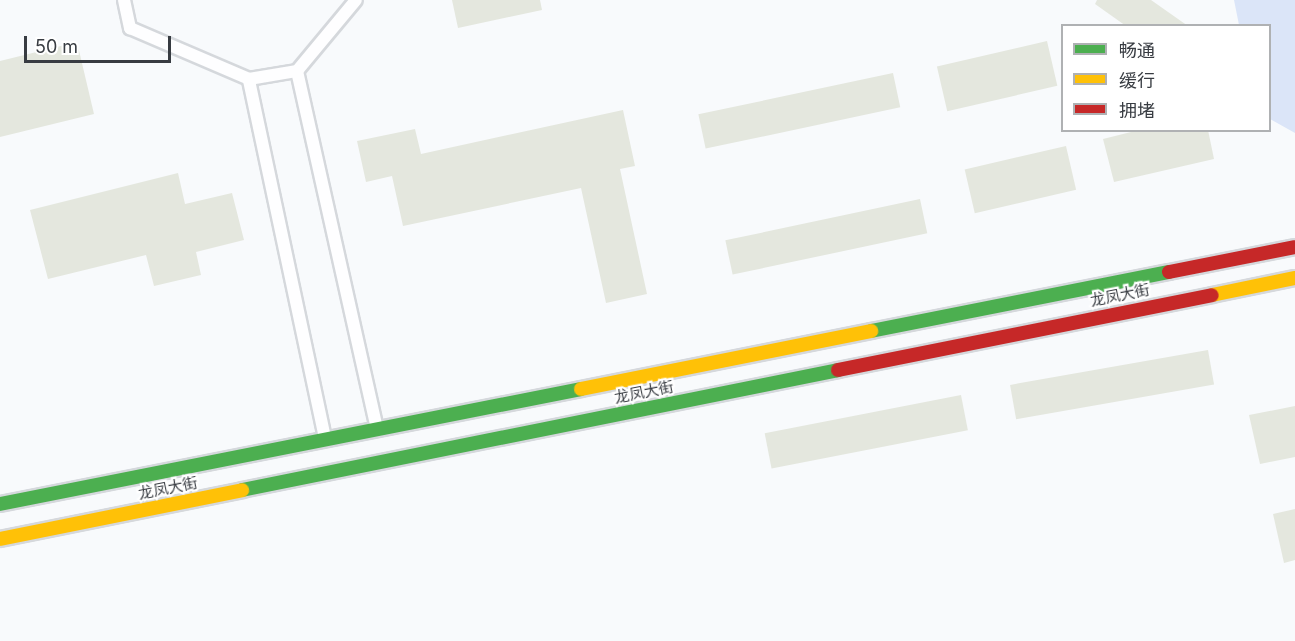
<!DOCTYPE html>
<html>
<head>
<meta charset="utf-8">
<style>
	body { margin:0 }
	#map { position:relative; width:1295px; height:641px; overflow:hidden; background:#f8fafc; font-family:Inter,"Noto Sans SC",sans-serif }
	div>[style] { position:absolute }
	[style*='--x'] { left:calc(var(--x)*1px); top:calc(var(--y)*1px); width:calc(var(--w)*1px); rotate:calc(var(--a)*1deg) }
	.green>* { inset:0; background:#dbe5f8 }
	.building>* { inset:0; background:#e4e7de; transform-origin:0 0 }
	.roads { filter:drop-shadow(2px 0 #d5d8dc) drop-shadow(-2px 0 #d5d8dc) drop-shadow(0 2px #d5d8dc) drop-shadow(0 -2px #d5d8dc) }
	.lane>* { height:12px; margin:-6px; padding:0 6px; transform-origin:6px; border-radius:6px; background:#fefeff }
	.fast>* { height:14px; margin:-7px; padding:0 7px; transform-origin:7px; border-radius:7px; background:#4caf50 }
	.slow>* { height:14px; margin:-7px; padding:0 7px; transform-origin:7px; border-radius:7px; background:#ffc107 }
	.jam>* { height:14px; margin:-7px; padding:0 7px; transform-origin:7px; border-radius:7px; background:#c62828 }
	span { translate:-50% -50%; white-space:nowrap; text-align:center; line-height:1.15; -webkit-text-stroke:4.5px #fff; paint-order:stroke }
	.street-label { font-size:15px; color:#383c42 }
	.legend { position:absolute; left:1061px; top:24px; width:210px; height:108px; box-sizing:border-box; background:#fff; border:2px solid #afb1b3; margin:0; padding:8px 10px; list-style:none; font-size:18px; color:#383c42 }
	.legend li { display:flex; align-items:center; gap:12px; height:30px }
	.legend b { width:30px; border:2px solid #afb1b3 }
	.scale { position:absolute; left:24px; top:36px; width:147px; height:27px; box-sizing:border-box; border:3px solid #383c42; border-top:0; padding-left:8px; font-size:18px; line-height:21px; white-space:nowrap; color:#383c42; -webkit-text-stroke:4px #fff; paint-order:stroke }
</style>
</head>
<body>
<div id="map">
	<div class="green">
		<i style="clip-path:polygon(1234px 0,1295px 0,1295px 133px,1270px 119px,1270px 26px,1239px 25px)"></i>
	</div>
	<div class="building">
		<i style="clip-path:polygon(452px 0,540px 0,542px 10px,458px 28px)"></i>
		<i style="clip-path:polygon(1097px 0,1151px 0,1188px 26px,1126px 26px,1095px 4px)"></i>
		<i style="left:1047px;top:41px;width:46px;height:113px;rotate:77deg"></i>
		<i style="clip-path:polygon(77px 42px,94px 114px,0 137px,0 61px)"></i>
		<i style="left:893px;top:73px;width:35px;height:199px;rotate:78deg"></i>
		<i style="clip-path:polygon(623px 110px,635px 166px,620px 169px,647px 294px,606px 303px,581px 188px,403px 226px,392px 176px,366px 182px,357px 141px,415px 129px,421px 154px)"></i>
		<i style="clip-path:polygon(1139px 130px,1208px 130px,1214px 159px,1114px 182px,1103px 139px)"></i>
		<i style="left:1066px;top:146px;width:45px;height:104px;rotate:77deg"></i>
		<i style="clip-path:polygon(178px 173px,185px 204px,232px 193px,244px 240px,196px 252px,201px 275px,154px 286px,146px 255px,48px 279px,30px 210px)"></i>
		<i style="left:920px;top:199px;width:35px;height:199px;rotate:78deg"></i>
		<i style="left:1208px;top:350px;width:35px;height:201px;rotate:80deg"></i>
		<i style="left:961px;top:395px;width:36px;height:200px;rotate:79deg"></i>
		<i style="clip-path:polygon(1295px 406px,1295px 457px,1260px 464px,1249px 415px)"></i>
		<i style="clip-path:polygon(1295px 509px,1295px 560px,1284px 563px,1273px 514px)"></i>
	</div>
	<div class="roads">
		<div class="lane">
			<i style="--x:124;--y:0;--w:29;--a:78"></i>
			<i style="--x:130;--y:28;--w:129;--a:23.2"></i>
			<i style="--x:297;--y:71;--w:92;--a:-50.3"></i>
			<i style="--x:325;--y:438;--w:367;--a:-102"></i>
			<i style="--x:249;--y:79;--w:49;--a:-9.5"></i>
			<i style="--x:297;--y:71;--w:367;--a:77.4"></i>
		</div>
		<div class="fast">
			<i style="--x:871;--y:331;--w:304;--a:-11.2"></i>
			<i style="--x:242;--y:490;--w:608;--a:-11.38"></i>
			<i style="--x:0;--y:504;--w:592;--a:-11.2"></i>
		</div>
		<div class="slow">
			<i style="--x:1212;--y:295;--w:85;--a:-11.6"></i>
			<i style="--x:581;--y:389;--w:296;--a:-11.3"></i>
			<i style="--x:0;--y:539;--w:247;--a:-11.4"></i>
		</div>
		<div class="jam">
			<i style="--x:1169;--y:272;--w:128;--a:-11.2"></i>
			<i style="--x:838;--y:370;--w:381;--a:-11.3"></i>
		</div>
	</div>
	<div class="street-label">
		<span style="left:1120px;top:295px;rotate:-11deg">龙凤大街</span>
		<span style="left:644px;top:392px;rotate:-11deg">龙凤大街</span>
		<span style="left:168px;top:488px;rotate:-11deg">龙凤大街</span>
	</div>
	<ul class="legend">
	<li><b style="height:8px;background:#4caf50"></b>畅通</li>
	<li><b style="height:8px;background:#ffc107"></b>缓行</li>
	<li><b style="height:8px;background:#c62828"></b>拥堵</li>
	</ul>
	<div class="scale">50 m</div>
</div>
</body>
</html>
